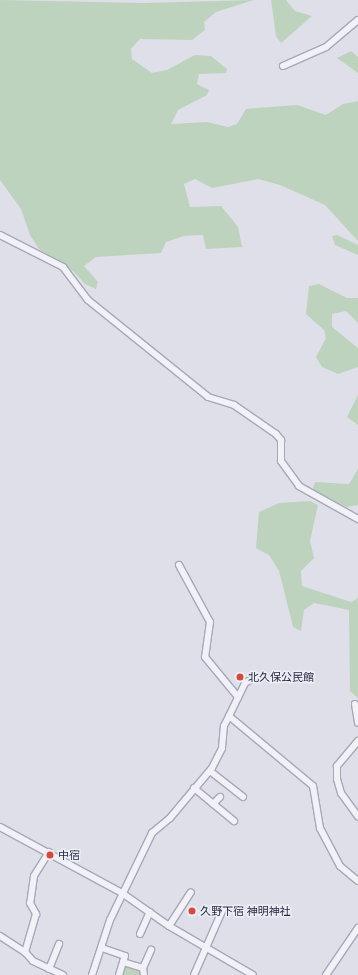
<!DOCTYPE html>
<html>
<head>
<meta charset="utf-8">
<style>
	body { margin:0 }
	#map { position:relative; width:358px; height:975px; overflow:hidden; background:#dedfe9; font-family:Lato,"Noto Sans JP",sans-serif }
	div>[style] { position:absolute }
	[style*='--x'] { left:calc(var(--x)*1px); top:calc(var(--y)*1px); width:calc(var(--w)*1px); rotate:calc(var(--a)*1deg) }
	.green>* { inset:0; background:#bed3be }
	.roads { filter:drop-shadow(1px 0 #a7a8b7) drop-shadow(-1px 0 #a7a8b7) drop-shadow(0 1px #a7a8b7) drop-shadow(0 -1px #a7a8b7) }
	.minor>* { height:6px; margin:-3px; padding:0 3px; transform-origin:3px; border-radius:3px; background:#f1f1f7 }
	.dots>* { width:11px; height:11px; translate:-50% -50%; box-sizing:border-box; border:2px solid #edeff6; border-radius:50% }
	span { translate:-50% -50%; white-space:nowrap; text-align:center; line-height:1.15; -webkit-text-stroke:3px #edeff6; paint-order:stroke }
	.poi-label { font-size:11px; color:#262941 }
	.left { translate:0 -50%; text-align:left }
</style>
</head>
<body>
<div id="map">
	<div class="green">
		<i style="clip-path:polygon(0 0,144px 3px,254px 0,216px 12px,204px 22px,205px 30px,192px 40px,140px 39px,131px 49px,132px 59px,152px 73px,167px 70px,195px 55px,211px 56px,227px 69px,226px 73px,199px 74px,197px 84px,209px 90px,207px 95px,178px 110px,171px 124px,207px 122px,228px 127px,237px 124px,246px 109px,297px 105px,326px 115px,343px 104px,358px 101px,358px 241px,325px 205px,280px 185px,258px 179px,212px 188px,195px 179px,184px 184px,190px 207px,221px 206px,238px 227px,242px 247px,206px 249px,203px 235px,184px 236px,166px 242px,161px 253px,96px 257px,84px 266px,98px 282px,96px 289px,85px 284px,74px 272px,39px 249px,30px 235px,21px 209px,0 180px)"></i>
		<i style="clip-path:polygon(271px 0,286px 0,295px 11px,312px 16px,281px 43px,276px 36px)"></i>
		<i style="clip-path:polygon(351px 51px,358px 57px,358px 73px,337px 58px)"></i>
		<i style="clip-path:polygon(337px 235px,358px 245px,358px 255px,335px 245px,332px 236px)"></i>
		<i style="clip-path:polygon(319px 284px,347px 298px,358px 298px,358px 323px,346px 311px,332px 314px,332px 327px,358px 348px,358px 367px,338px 374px,322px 367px,316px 357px,326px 338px,324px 330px,306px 314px,309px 286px)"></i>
		<i style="clip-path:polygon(358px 395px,358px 425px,347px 417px)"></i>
		<i style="clip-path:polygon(358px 469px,358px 505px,347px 507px,312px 491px,315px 482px,349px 484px)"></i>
		<i style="clip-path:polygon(310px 501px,318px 505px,310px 541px,314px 558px,301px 571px,302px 586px,351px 602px,358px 598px,358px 698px,350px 691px,349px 610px,314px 603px,304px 610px,301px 631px,293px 627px,279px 571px,269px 555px,256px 548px,259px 512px,279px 503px)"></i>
		<i style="clip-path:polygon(125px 964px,144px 972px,143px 975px,121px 975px)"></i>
	</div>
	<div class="roads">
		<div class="minor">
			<i style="--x:283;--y:66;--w:47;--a:-23.8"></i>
			<i style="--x:326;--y:47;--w:42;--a:-40.2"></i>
			<i style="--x:0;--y:235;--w:71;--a:26.9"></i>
			<i style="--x:63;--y:267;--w:41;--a:52.9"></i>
			<i style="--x:88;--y:300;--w:154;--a:38.9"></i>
			<i style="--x:208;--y:397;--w:27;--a:17"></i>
			<i style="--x:234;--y:405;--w:51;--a:34.6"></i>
			<i style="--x:276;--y:434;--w:8;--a:50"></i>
			<i style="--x:281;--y:440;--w:21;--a:90"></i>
			<i style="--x:281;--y:461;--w:31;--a:54"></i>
			<i style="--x:299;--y:486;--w:68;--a:29.2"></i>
			<i style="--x:179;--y:565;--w:65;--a:61.5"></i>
			<i style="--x:210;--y:622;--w:35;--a:98"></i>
			<i style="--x:205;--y:657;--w:52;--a:50.5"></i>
			<i style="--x:355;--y:704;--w:19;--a:81"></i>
			<i style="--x:229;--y:716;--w:37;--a:-64"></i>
			<i style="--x:245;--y:683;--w:8;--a:-30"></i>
			<i style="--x:358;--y:741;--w:33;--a:130"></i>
			<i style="--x:337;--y:766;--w:13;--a:90"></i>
			<i style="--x:337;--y:779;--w:15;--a:74"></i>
			<i style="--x:341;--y:793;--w:29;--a:54"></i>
			<i style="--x:210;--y:771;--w:42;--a:38.2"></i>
			<i style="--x:194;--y:788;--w:52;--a:39.5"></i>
			<i style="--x:213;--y:804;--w:10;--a:-45"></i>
			<i style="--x:0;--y:827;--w:139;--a:28.4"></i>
			<i style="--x:122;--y:893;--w:57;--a:35.1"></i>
			<i style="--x:169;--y:926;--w:97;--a:30.3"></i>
			<i style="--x:49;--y:852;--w:28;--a:122"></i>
			<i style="--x:34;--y:876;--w:27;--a:98"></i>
			<i style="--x:30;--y:903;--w:13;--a:61"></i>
			<i style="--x:36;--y:914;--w:40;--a:106"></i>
			<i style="--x:25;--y:952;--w:12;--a:48"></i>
			<i style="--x:33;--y:961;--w:33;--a:25"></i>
			<i style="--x:169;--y:926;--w:40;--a:-57.1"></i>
			<i style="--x:140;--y:934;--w:24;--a:-66"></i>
			<i style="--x:0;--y:936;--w:30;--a:33"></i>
			<i style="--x:102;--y:948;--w:24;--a:19"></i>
			<i style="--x:125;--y:956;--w:6;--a:108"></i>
			<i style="--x:123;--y:962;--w:21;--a:17"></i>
			<i style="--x:143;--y:968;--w:7;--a:82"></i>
			<i style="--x:143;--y:968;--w:20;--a:-66"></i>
			<i style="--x:49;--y:969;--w:27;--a:-68"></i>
			<i style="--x:92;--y:975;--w:58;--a:-71.9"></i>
			<i style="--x:110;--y:920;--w:97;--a:-64.2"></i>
			<i style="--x:152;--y:833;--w:23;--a:-40"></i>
			<i style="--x:170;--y:818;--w:65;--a:-50"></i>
			<i style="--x:212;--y:768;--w:22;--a:-63"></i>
			<i style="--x:222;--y:748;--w:22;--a:-85"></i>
			<i style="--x:224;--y:726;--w:11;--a:-63"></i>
			<i style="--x:229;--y:716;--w:109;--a:39.8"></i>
			<i style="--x:313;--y:786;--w:43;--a:80.5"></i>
			<i style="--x:320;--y:828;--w:43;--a:62.2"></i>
			<i style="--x:340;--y:866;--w:23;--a:40"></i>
			<i style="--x:119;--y:975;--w:14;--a:-73"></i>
			<i style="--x:194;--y:975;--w:72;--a:-66.3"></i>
			<i style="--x:326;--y:975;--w:57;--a:-55.8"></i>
		</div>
	</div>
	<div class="dots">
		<i style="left:240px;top:677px;background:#d94838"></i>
		<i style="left:50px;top:855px;background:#d94838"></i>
		<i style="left:192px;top:911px;background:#d94838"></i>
	</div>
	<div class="poi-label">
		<span class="left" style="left:248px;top:677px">北久保公民館</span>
		<span class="left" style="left:58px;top:855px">中宿</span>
		<span class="left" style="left:200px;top:911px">久野下宿 神明神社</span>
	</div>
</div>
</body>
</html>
